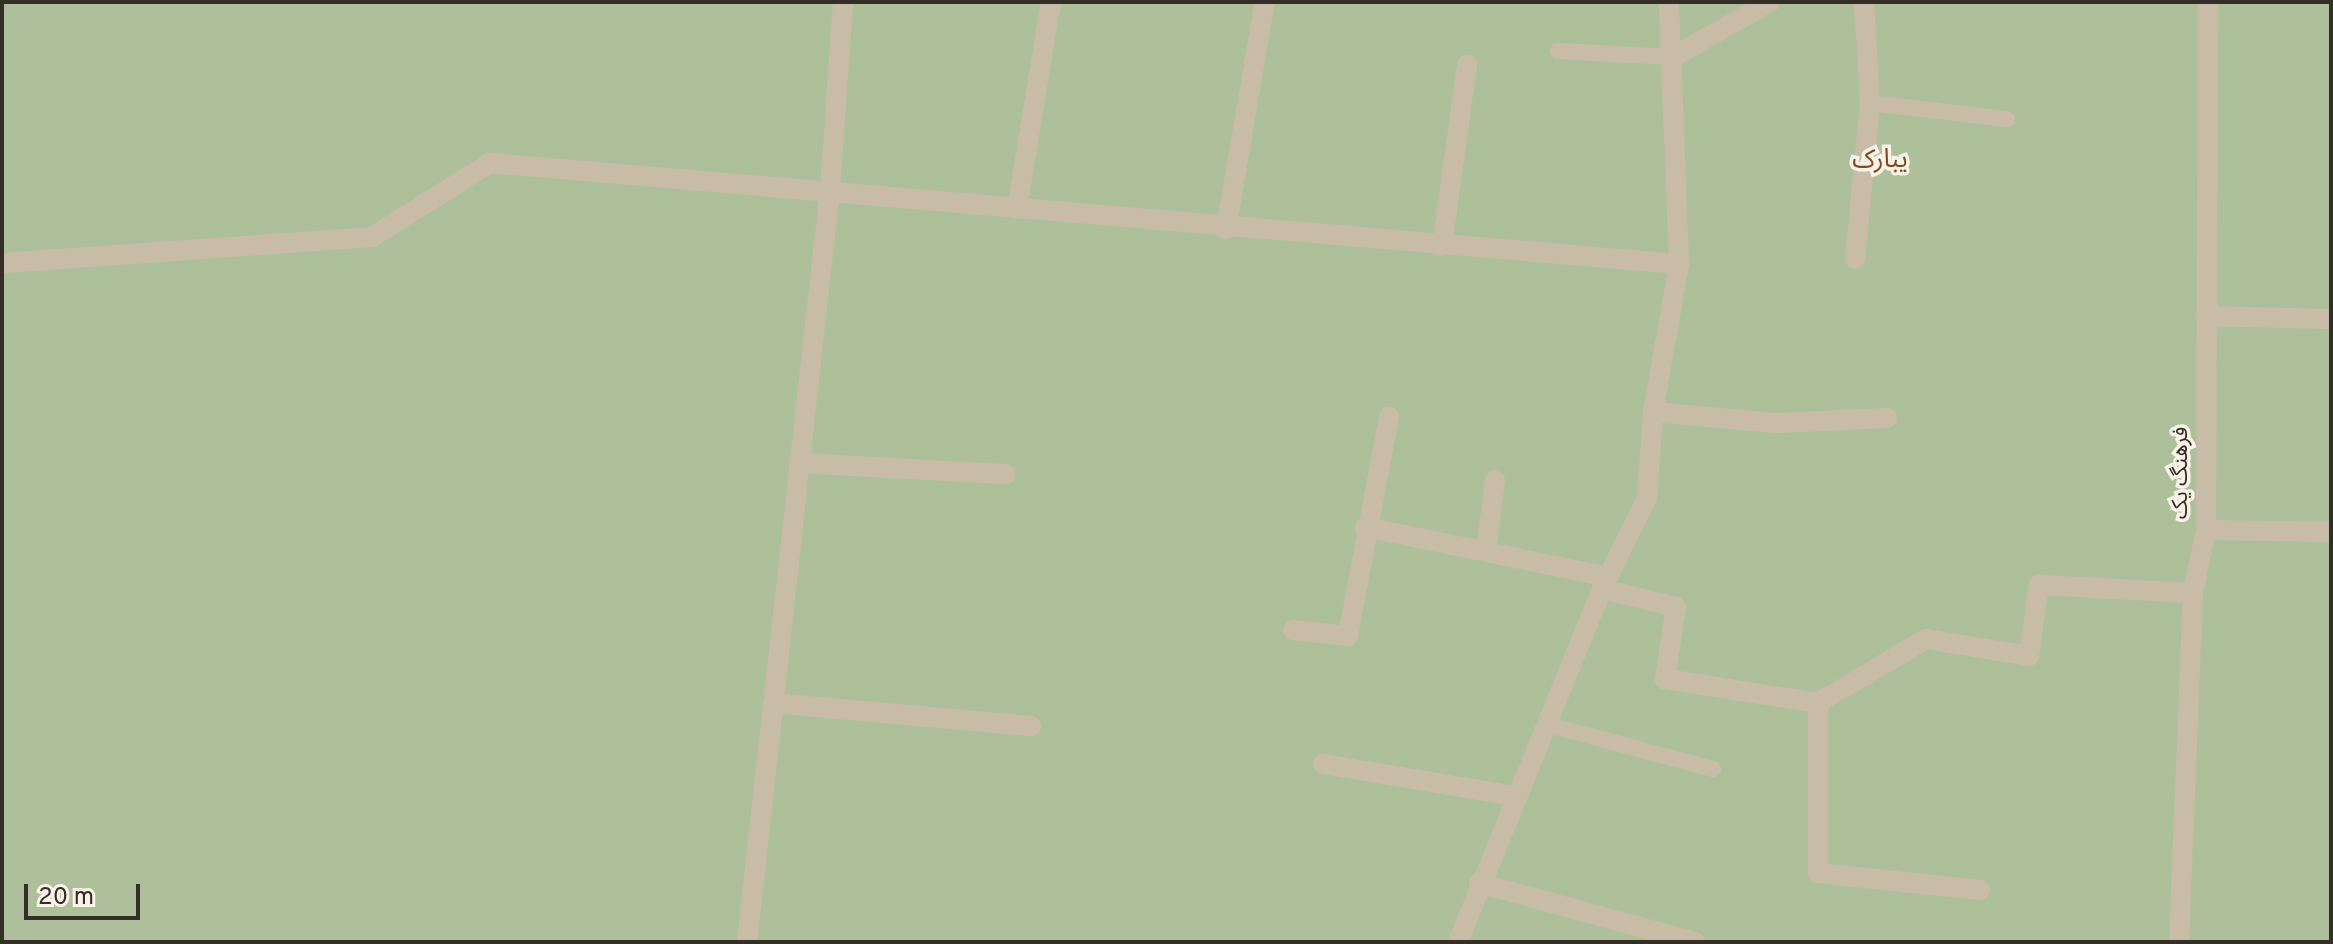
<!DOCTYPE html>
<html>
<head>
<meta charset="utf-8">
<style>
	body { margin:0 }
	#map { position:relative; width:2333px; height:944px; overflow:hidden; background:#f1eadb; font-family:Overpass,"Noto Sans Arabic",sans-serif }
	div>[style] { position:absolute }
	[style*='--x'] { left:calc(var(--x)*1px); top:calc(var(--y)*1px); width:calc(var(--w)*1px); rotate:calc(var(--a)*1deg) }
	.green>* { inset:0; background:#aec09b; transform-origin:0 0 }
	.lane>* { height:16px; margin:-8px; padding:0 8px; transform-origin:8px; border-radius:8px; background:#c9bca7 }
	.street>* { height:20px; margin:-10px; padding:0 10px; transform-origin:10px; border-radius:10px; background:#c9bca7 }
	span { translate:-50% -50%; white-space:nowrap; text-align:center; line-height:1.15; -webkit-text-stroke:7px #f9f3e7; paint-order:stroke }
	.street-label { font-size:22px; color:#352e27 }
	.quarter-label { font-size:26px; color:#824822 }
	.frame { position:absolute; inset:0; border:4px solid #352e27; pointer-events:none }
	.scale { position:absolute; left:24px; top:884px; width:116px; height:36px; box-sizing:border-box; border:4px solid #352e27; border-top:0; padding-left:10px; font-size:24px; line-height:28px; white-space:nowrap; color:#352e27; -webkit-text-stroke:6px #f9f3e7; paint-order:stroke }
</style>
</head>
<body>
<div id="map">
	<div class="green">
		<i style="left:2px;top:2px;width:2329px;height:940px"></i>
	</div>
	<div class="lane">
		<i style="--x:1558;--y:51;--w:115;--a:3"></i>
		<i style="--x:1870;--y:103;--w:138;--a:6.7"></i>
		<i style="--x:1545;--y:724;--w:174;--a:15"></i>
	</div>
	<div class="street">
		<i style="--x:1673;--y:57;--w:112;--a:-29.6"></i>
		<i style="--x:1017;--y:209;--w:210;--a:-80.7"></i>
		<i style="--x:1226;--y:229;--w:230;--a:-80.3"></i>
		<i style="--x:1442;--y:246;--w:183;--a:-82.1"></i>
		<i style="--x:1855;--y:259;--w:157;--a:-84.5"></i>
		<i style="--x:1870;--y:103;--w:101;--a:-93.4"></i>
		<i style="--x:2;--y:263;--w:371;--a:-4"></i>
		<i style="--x:372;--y:237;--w:139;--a:-32.1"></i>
		<i style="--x:490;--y:163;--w:1193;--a:4.86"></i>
		<i style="--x:2206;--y:316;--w:125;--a:1.4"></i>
		<i style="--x:1653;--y:412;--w:123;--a:5.1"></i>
		<i style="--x:1776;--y:423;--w:111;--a:-2.6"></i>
		<i style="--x:800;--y:463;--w:206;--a:3.1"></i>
		<i style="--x:1365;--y:527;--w:248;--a:11.6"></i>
		<i style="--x:2206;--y:530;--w:125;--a:0.9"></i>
		<i style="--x:1486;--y:552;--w:72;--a:-82.8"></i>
		<i style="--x:1602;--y:589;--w:76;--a:13.7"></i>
		<i style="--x:1676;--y:607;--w:73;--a:98.7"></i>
		<i style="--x:1665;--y:679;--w:155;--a:8.9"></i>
		<i style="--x:1818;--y:703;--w:126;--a:-30.7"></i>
		<i style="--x:1926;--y:639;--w:104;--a:9.4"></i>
		<i style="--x:2029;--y:656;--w:72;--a:-82"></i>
		<i style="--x:2039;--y:585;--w:154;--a:3"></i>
		<i style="--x:1293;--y:630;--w:55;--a:6.2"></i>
		<i style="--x:1348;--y:636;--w:223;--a:-79.4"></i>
		<i style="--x:773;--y:703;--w:259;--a:5.1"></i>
		<i style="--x:1818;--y:703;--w:170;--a:90"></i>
		<i style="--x:1818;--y:873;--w:163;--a:6"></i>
		<i style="--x:1323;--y:764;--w:195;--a:9.5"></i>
		<i style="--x:1479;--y:883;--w:224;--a:15.3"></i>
		<i style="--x:747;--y:942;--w:758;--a:-83.71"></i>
		<i style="--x:830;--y:189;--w:187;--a:-86"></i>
		<i style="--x:1458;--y:942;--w:381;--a:-67.8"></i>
		<i style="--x:1602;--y:589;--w:102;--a:-63.7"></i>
		<i style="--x:1647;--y:498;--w:86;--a:-86"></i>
		<i style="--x:1653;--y:412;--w:150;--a:-80"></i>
		<i style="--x:1679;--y:264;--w:262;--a:-92.2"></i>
		<i style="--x:2179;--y:942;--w:349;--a:-87.7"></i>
		<i style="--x:2193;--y:593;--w:64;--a:-78.3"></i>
		<i style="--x:2206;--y:530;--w:528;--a:-89.78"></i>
	</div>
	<div class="street-label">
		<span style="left:2182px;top:473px;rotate:-90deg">فرهنگ یک</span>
	</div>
	<div class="quarter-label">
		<span style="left:1880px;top:161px">یبارک</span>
	</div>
	<div class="frame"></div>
	<div class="scale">20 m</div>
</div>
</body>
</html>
